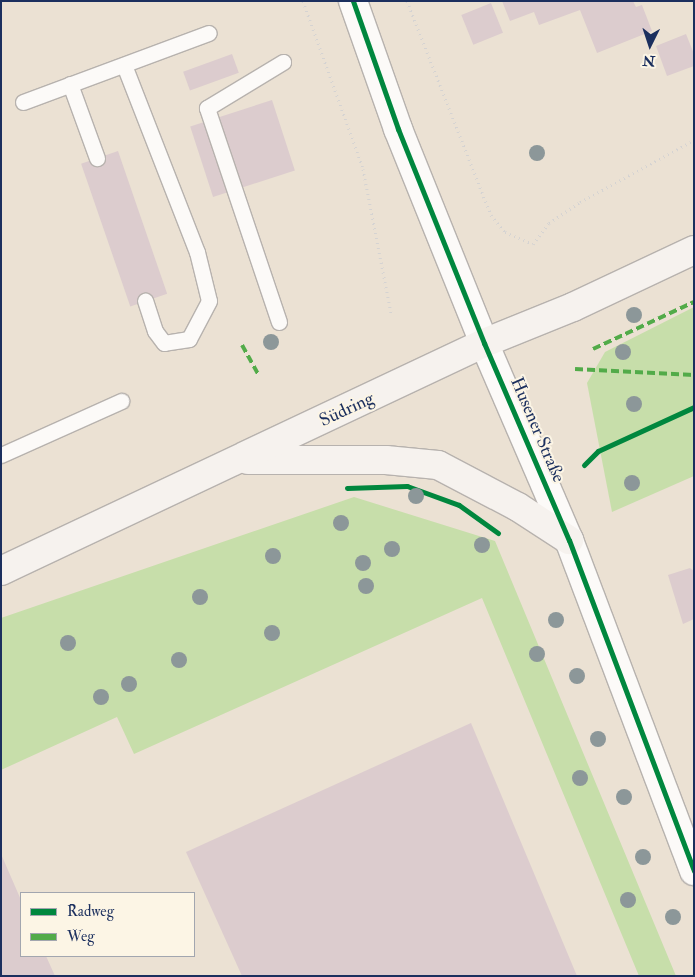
<!DOCTYPE html>
<html>
<head>
<meta charset="utf-8">
<style>
	body { margin:0 }
	#map { position:relative; width:695px; height:977px; overflow:hidden; background:#ebe1d3; font-family:"IM FELL Double Pica",serif }
	div>[style] { position:absolute }
	[style*='--x'] { left:calc(var(--x)*1px); top:calc(var(--y)*1px); width:calc(var(--w)*1px); rotate:calc(var(--a)*1deg) }
	.green>* { inset:0; background:#c7deaa }
	.building>* { inset:0; background:#dcccce; transform-origin:0 0 }
	.path>* { height:3px; margin-top:-1.5px; transform-origin:0; background:repeating-linear-gradient(90deg,#d5d3d2 0 1px,transparent 0 5px) }
	.roads { filter:drop-shadow(1px 0 #b7b2ae) drop-shadow(-1px 0 #b7b2ae) drop-shadow(0 1px #b7b2ae) drop-shadow(0 -1px #b7b2ae) }
	.service>* { height:15px; margin:-7.5px; padding:0 7.5px; transform-origin:7.5px; border-radius:7.5px; background:#fcfaf8 }
	.minor>* { height:28px; margin:-14px; padding:0 14px; transform-origin:14px; border-radius:14px; background:#fcfaf8 }
	.secondary>* { height:28px; margin:-14px; padding:0 14px; transform-origin:14px; border-radius:14px; background:#f6f2ee }
	.quiet>* { height:4px; margin-top:-2px; transform-origin:0; background:repeating-linear-gradient(90deg,#52ab49 0 8px,transparent 0 12px) }
	.cycleway>* { height:5px; margin:-2.5px; padding:0 2.5px; transform-origin:2.5px; border-radius:2.5px; background:#00873e }
	.trees>* { width:16px; height:16px; margin:-8px; border-radius:50%; background:#8c9799 }
	span { translate:-50% -50%; white-space:nowrap; text-align:center; line-height:1.15; -webkit-text-stroke:4px #fcf5e5; paint-order:stroke }
	.street-label { font-size:18px; color:#1b2f5e }
	.frame { position:absolute; inset:0; border:2px solid #1b2f5e; pointer-events:none }
	.legend { position:absolute; left:20px; top:892px; width:175px; height:65px; box-sizing:border-box; background:#fcf5e5; border:1px solid #a2a6af; margin:0; padding:6px 9px; list-style:none; font-size:15px; color:#1b2f5e }
	.legend li { display:flex; align-items:center; gap:10px; height:25px }
	.legend b { width:25px; border:1px solid #a2a6af }
	.north { position:absolute; left:625px; top:20px; width:50px; height:50px; -webkit-text-stroke:4px #fcf5e5; paint-order:stroke; rotate:184deg; font-size:14px; font-weight:700; line-height:20px; text-align:center; color:#1b2f5e }
	.north::after { content:''; display:block; margin:auto; width:18px; height:22px; background:#1b2f5e; clip-path:polygon(50% 0,100% 100%,50% 72%,0 100%) }
</style>
</head>
<body>
<div id="map">
	<div class="green">
		<i style="clip-path:polygon(694px 307px,694px 476px,612px 512px,587px 383px,605px 352px)"></i>
		<i style="clip-path:polygon(354px 497px,495px 541px,676px 976px,639px 976px,482px 598px,134px 754px,117px 717px,1px 770px,1px 618px)"></i>
	</div>
	<div class="building">
		<i style="clip-path:polygon(502px 1px,633px 1px,636px 7px,642px 5px,652px 31px,597px 53px,580px 10px,539px 25px,534px 12px,510px 21px)"></i>
		<i style="left:491px;top:3px;width:32px;height:32px;rotate:68deg"></i>
		<i style="clip-path:polygon(686px 34px,694px 54px,694px 66px,667px 76px,656px 46px)"></i>
		<i style="left:232px;top:54px;width:20px;height:52px;rotate:70deg"></i>
		<i style="left:272px;top:100px;width:74px;height:86px;rotate:72deg"></i>
		<i style="left:118px;top:151px;width:151px;height:39px;rotate:71deg"></i>
		<i style="clip-path:polygon(690px 568px,694px 571px,694px 619px,683px 624px,668px 575px)"></i>
		<i style="clip-path:polygon(471px 723px,577px 976px,242px 976px,186px 852px)"></i>
		<i style="clip-path:polygon(1px 854px,21px 900px,21px 956px,46px 956px,55px 976px,1px 976px)"></i>
	</div>
	<div class="path">
		<i style="--x:303;--y:1;--w:178;--a:70.3"></i>
		<i style="--x:363;--y:169;--w:147;--a:79"></i>
		<i style="--x:407;--y:1;--w:230;--a:68.6"></i>
		<i style="--x:491;--y:215;--w:22;--a:51"></i>
		<i style="--x:505;--y:232;--w:30;--a:23"></i>
		<i style="--x:533;--y:244;--w:26;--a:-53"></i>
		<i style="--x:549;--y:223;--w:37;--a:-34"></i>
		<i style="--x:580;--y:202;--w:130;--a:-28.5"></i>
	</div>
	<div class="roads">
		<div class="service">
			<i style="--x:124;--y:65;--w:201;--a:68.7"></i>
			<i style="--x:197;--y:252;--w:50;--a:76.2"></i>
			<i style="--x:209;--y:301;--w:43;--a:117.8"></i>
			<i style="--x:189;--y:339;--w:25;--a:171"></i>
			<i style="--x:164;--y:343;--w:15;--a:-127"></i>
			<i style="--x:155;--y:331;--w:32;--a:-108"></i>
			<i style="--x:70;--y:84;--w:79;--a:70"></i>
			<i style="--x:23;--y:102;--w:198;--a:-20.4"></i>
			<i style="--x:279;--y:322;--w:226;--a:-108.6"></i>
			<i style="--x:207;--y:108;--w:89;--a:-31.2"></i>
			<i style="--x:1;--y:455;--w:132;--a:-24.2"></i>
		</div>
		<div class="minor">
			<i style="--x:353;--y:1;--w:136;--a:70.6"></i>
			<i style="--x:398;--y:129;--w:231;--a:68.1"></i>
			<i style="--x:484;--y:343;--w:215;--a:66.7"></i>
			<i style="--x:569;--y:540;--w:354;--a:69.3"></i>
		</div>
		<div class="secondary">
			<i style="--x:248;--y:460;--w:138;--a:0"></i>
			<i style="--x:386;--y:460;--w:52;--a:5.5"></i>
			<i style="--x:438;--y:465;--w:90;--a:27.7"></i>
			<i style="--x:518;--y:507;--w:61;--a:32.9"></i>
			<i style="--x:1;--y:571;--w:534;--a:-25.27"></i>
			<i style="--x:484;--y:343;--w:96;--a:-22"></i>
			<i style="--x:573;--y:307;--w:134;--a:-25.2"></i>
		</div>
	</div>
	<div class="quiet">
		<i style="--x:242;--y:345;--w:35;--a:61"></i>
		<i style="--x:593;--y:349;--w:111;--a:-25"></i>
		<i style="--x:575;--y:369;--w:119;--a:2.9"></i>
	</div>
	<div class="cycleway">
		<i style="--x:353;--y:1;--w:136;--a:70.6"></i>
		<i style="--x:398;--y:129;--w:231;--a:68.1"></i>
		<i style="--x:484;--y:343;--w:215;--a:66.7"></i>
		<i style="--x:569;--y:540;--w:354;--a:69.3"></i>
		<i style="--x:584;--y:465;--w:20;--a:-45"></i>
		<i style="--x:598;--y:451;--w:106;--a:-24.6"></i>
		<i style="--x:347;--y:488;--w:60;--a:-1.9"></i>
		<i style="--x:407;--y:486;--w:55;--a:20.1"></i>
		<i style="--x:459;--y:505;--w:48;--a:35.7"></i>
	</div>
	<div class="trees">
		<i style="left:537px;top:153px"></i>
		<i style="left:634px;top:315px"></i>
		<i style="left:271px;top:342px"></i>
		<i style="left:623px;top:352px"></i>
		<i style="left:634px;top:404px"></i>
		<i style="left:632px;top:483px"></i>
		<i style="left:416px;top:496px"></i>
		<i style="left:341px;top:523px"></i>
		<i style="left:482px;top:545px"></i>
		<i style="left:392px;top:549px"></i>
		<i style="left:273px;top:556px"></i>
		<i style="left:363px;top:563px"></i>
		<i style="left:366px;top:586px"></i>
		<i style="left:200px;top:597px"></i>
		<i style="left:556px;top:620px"></i>
		<i style="left:272px;top:633px"></i>
		<i style="left:68px;top:643px"></i>
		<i style="left:537px;top:654px"></i>
		<i style="left:179px;top:660px"></i>
		<i style="left:577px;top:676px"></i>
		<i style="left:129px;top:684px"></i>
		<i style="left:101px;top:697px"></i>
		<i style="left:598px;top:739px"></i>
		<i style="left:580px;top:778px"></i>
		<i style="left:624px;top:797px"></i>
		<i style="left:643px;top:857px"></i>
		<i style="left:628px;top:900px"></i>
		<i style="left:673px;top:917px"></i>
	</div>
	<div class="street-label">
		<span style="left:347px;top:410px;rotate:-25deg">Südring</span>
		<span style="left:537px;top:430px;rotate:67deg">Husener Straße</span>
	</div>
	<div class="frame"></div>
	<ul class="legend">
	<li><b style="height:6px;background:#00873e"></b>Radweg</li>
	<li><b style="height:6px;background:#52ab49"></b>Weg</li>
	</ul>
	<div class="north">N</div>
</div>
</body>
</html>
